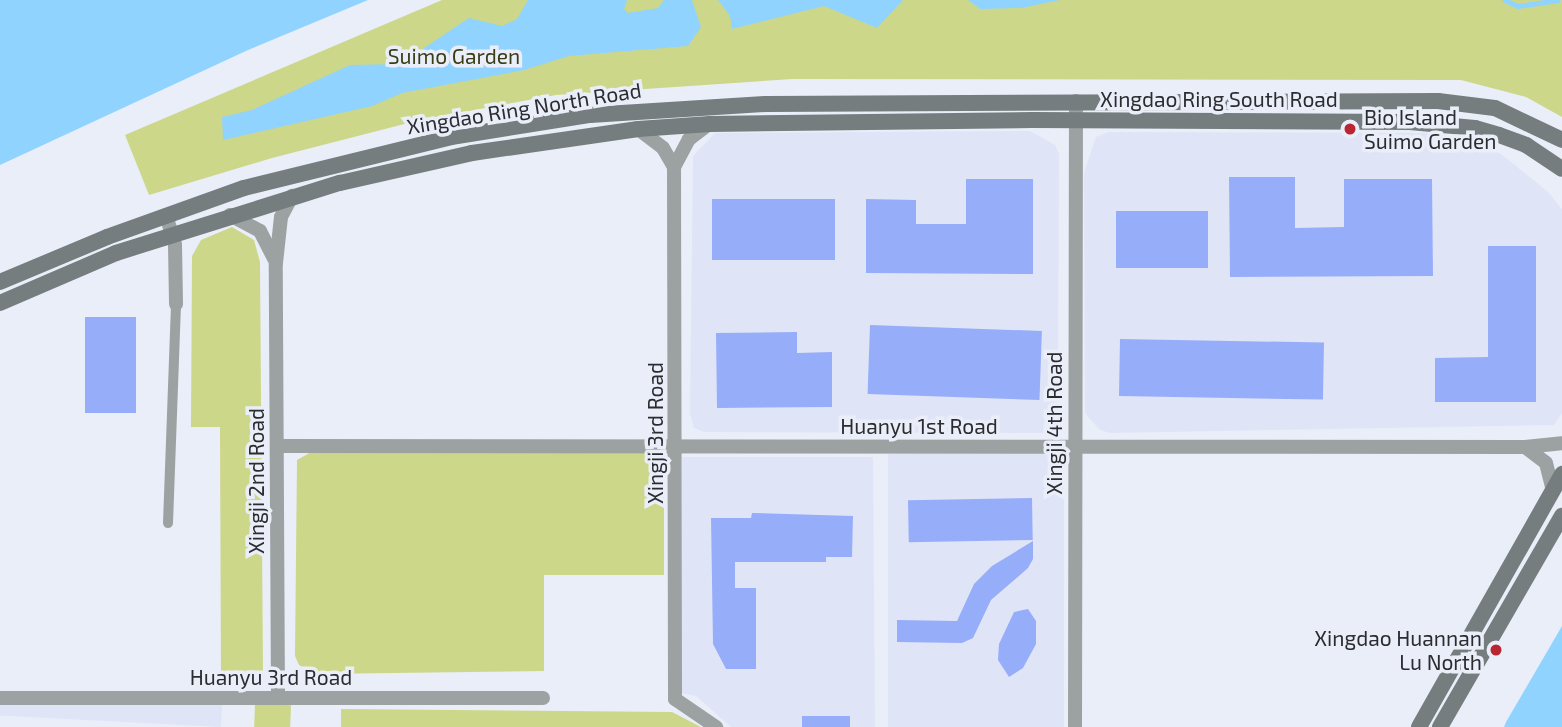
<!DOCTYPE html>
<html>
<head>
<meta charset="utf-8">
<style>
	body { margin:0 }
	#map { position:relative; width:1562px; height:727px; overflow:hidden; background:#eaeef8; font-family:"Exo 2",sans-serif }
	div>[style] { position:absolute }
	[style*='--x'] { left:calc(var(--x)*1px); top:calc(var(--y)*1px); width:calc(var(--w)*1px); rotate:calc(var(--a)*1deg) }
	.built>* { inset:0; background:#dfe5f7; transform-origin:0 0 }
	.green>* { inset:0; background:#ccd78a; transform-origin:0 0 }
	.water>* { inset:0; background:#90d3ff }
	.stream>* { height:4.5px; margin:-2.25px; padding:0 2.25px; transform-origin:2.25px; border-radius:2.25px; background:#90d3ff }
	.building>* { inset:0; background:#96adfa; transform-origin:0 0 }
	.minor>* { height:10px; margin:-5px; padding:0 5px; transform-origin:5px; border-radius:5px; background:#9ca2a2 }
	.tertiary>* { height:14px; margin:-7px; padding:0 7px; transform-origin:7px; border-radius:7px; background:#9ca2a2 }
	.secondary>* { height:16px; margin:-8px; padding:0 8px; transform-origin:8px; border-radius:8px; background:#757d7e }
	.dots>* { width:19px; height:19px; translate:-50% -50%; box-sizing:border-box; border:4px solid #eaeef8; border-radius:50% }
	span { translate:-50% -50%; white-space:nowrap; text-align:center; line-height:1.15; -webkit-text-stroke:7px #eaeef8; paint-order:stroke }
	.park-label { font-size:21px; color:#393d17 }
	.street-label { font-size:21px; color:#2b2c30 }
	.poi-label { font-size:21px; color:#2b2c30 }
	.left { translate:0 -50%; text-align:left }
	.right { translate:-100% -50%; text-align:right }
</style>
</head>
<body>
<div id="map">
	<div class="built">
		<i style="clip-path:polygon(1030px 131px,1055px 145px,1059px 154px,1058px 389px,1056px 421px,1047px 433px,704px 432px,694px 428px,690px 413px,693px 156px,715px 133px)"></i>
		<i style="clip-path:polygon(1109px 132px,1438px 133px,1473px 141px,1501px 154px,1548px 192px,1562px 209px,1562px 413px,1554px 425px,1110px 433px,1100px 430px,1085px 413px,1084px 173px,1096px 137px)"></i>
		<i style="left:1064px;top:454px;width:273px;height:176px;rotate:90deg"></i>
		<i style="clip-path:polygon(682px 457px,873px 457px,875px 727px,731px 727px,696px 696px,681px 693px)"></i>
		<i style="left:222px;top:705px;width:22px;height:222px;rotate:93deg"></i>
	</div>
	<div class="green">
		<i style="clip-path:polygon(442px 0,1562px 0,1562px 117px,1526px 97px,1461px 80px,792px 79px,556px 95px,420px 120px,272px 158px,149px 195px,125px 135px)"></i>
		<i style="clip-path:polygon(232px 227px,254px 240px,260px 262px,263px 671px,261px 680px,252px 682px,221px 682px,220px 427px,191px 427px,192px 256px,201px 240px)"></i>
		<i style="clip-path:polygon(313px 451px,650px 452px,664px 470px,664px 575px,544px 575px,544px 671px,315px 674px,299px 665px,295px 656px,297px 460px)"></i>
		<i style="left:255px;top:704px;width:36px;height:23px;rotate:2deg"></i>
		<i style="clip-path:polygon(341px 709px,672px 712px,701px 727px,341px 727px)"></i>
	</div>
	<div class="water">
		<i style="clip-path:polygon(0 0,368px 0,248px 50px,0 165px)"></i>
		<i style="clip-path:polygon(528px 0,627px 0,624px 9px,628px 13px,658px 8px,664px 0,692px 0,701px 27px,688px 46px,569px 56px,524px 70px,402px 93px,372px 106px,223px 140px,222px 117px,252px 110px,350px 65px,400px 64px,469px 18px,502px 26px,517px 19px)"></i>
		<i style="clip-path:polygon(718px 0,903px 0,877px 28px,824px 6px,732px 29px,730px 16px)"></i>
		<i style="clip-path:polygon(968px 0,1060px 0,1021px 8px,980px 9px)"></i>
		<i style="clip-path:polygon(1562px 626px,1562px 727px,1504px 727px,1506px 722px)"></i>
	</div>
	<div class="stream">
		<i style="--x:1505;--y:0;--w:14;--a:25"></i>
		<i style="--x:1518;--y:6;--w:40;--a:-8.5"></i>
	</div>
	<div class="building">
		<i style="clip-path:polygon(1229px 177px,1295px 177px,1295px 228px,1344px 227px,1344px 179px,1432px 179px,1433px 276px,1230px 277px)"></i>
		<i style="clip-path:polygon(966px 179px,1033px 179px,1033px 274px,866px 273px,866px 199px,916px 200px,916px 224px,966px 224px)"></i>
		<i style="left:712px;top:199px;width:123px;height:61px"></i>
		<i style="left:1208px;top:211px;width:57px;height:92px;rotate:90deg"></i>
		<i style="clip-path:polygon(1488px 246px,1536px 246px,1536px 402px,1435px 402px,1435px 358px,1488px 357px)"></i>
		<i style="left:85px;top:317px;width:51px;height:96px"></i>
		<i style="left:870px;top:325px;width:172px;height:69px;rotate:2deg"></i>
		<i style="clip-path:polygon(797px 332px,797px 353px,832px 352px,832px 407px,717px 408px,716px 333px)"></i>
		<i style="left:1120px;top:339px;width:204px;height:57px;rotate:1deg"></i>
		<i style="left:1032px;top:498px;width:42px;height:124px;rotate:89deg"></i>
		<i style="clip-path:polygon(752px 513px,853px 516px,852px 557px,826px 557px,826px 562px,735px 562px,735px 588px,756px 588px,756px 669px,726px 669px,713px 644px,711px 518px,751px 518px)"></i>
		<i style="clip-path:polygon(1033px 541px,1033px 559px,1028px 568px,991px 600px,973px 638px,962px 643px,897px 642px,897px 620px,957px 621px,974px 584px,992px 566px)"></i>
		<i style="clip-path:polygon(1028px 609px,1036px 621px,1036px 644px,1023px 668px,1009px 677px,998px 660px,999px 644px,1014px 612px)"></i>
		<i style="left:850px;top:716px;width:11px;height:48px;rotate:90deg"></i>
	</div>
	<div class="minor">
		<i style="--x:168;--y:523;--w:219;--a:-87.9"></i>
	</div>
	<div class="tertiary">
		<i style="--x:709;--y:124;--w:25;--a:143"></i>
		<i style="--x:689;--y:139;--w:32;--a:118"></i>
		<i style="--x:674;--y:167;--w:532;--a:89.89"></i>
		<i style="--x:675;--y:699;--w:50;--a:34.3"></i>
		<i style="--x:638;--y:129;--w:31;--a:37"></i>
		<i style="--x:663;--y:148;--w:22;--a:60"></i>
		<i style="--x:166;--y:215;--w:31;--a:73"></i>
		<i style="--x:175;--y:245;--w:59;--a:89"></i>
		<i style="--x:230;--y:215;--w:34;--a:28"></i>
		<i style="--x:260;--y:231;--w:31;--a:63"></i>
		<i style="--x:277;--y:446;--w:1248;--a:0.05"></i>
		<i style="--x:1525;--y:447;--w:37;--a:-6"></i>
		<i style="--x:1525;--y:447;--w:26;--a:37"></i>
		<i style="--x:1546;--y:463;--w:29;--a:76"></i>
		<i style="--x:0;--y:698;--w:543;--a:0"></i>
		<i style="--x:278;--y:698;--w:435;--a:-90.3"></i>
		<i style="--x:276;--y:263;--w:46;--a:-83.8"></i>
		<i style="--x:281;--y:217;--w:24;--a:-62"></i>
		<i style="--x:1075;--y:727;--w:626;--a:-89.91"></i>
	</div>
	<div class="secondary">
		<i style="--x:0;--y:282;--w:116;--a:-22.8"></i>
		<i style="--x:107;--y:237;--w:145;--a:-19.7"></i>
		<i style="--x:244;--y:188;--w:213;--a:-13.8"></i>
		<i style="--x:451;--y:137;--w:141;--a:-9"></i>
		<i style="--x:590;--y:115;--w:176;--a:-3.6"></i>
		<i style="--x:766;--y:104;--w:672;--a:-0.26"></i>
		<i style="--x:1438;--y:101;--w:57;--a:7"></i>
		<i style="--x:1495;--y:108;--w:74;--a:25.5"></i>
		<i style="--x:0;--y:303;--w:126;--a:-23.3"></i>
		<i style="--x:116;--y:253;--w:235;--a:-17.4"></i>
		<i style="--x:340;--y:183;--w:135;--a:-12.8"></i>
		<i style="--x:472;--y:153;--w:168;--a:-8.2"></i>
		<i style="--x:638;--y:129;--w:72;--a:-4"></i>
		<i style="--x:710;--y:124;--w:322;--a:-0.7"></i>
		<i style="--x:1032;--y:120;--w:378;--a:0.3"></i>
		<i style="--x:1410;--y:122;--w:65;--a:5.3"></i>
		<i style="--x:1475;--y:128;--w:25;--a:16"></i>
		<i style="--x:1499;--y:135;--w:29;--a:20"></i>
		<i style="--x:1526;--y:145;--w:43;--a:33.7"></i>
		<i style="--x:1419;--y:727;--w:291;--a:-60.5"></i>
		<i style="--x:1440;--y:727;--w:244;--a:-60"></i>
	</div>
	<div class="dots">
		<i style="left:1350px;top:129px;background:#b72631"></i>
		<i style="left:1496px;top:650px;background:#b72631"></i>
	</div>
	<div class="park-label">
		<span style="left:454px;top:56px">Suimo Garden</span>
	</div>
	<div class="street-label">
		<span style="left:1219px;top:99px">Xingdao Ring South Road</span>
		<span style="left:524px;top:108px;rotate:-9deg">Xingdao Ring North Road</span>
		<span style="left:1054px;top:423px;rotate:-90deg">Xingji 4th Road</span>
		<span style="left:919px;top:426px">Huanyu 1st Road</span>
		<span style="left:655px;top:433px;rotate:-90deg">Xingji 3rd Road</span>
		<span style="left:256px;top:481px;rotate:-90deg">Xingji 2nd Road</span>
		<span style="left:271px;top:677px">Huanyu 3rd Road</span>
	</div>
	<div class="poi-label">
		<span class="left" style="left:1364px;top:129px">Bio Island<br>Suimo Garden</span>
		<span class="right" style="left:1482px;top:650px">Xingdao Huannan<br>Lu North</span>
	</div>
</div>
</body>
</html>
